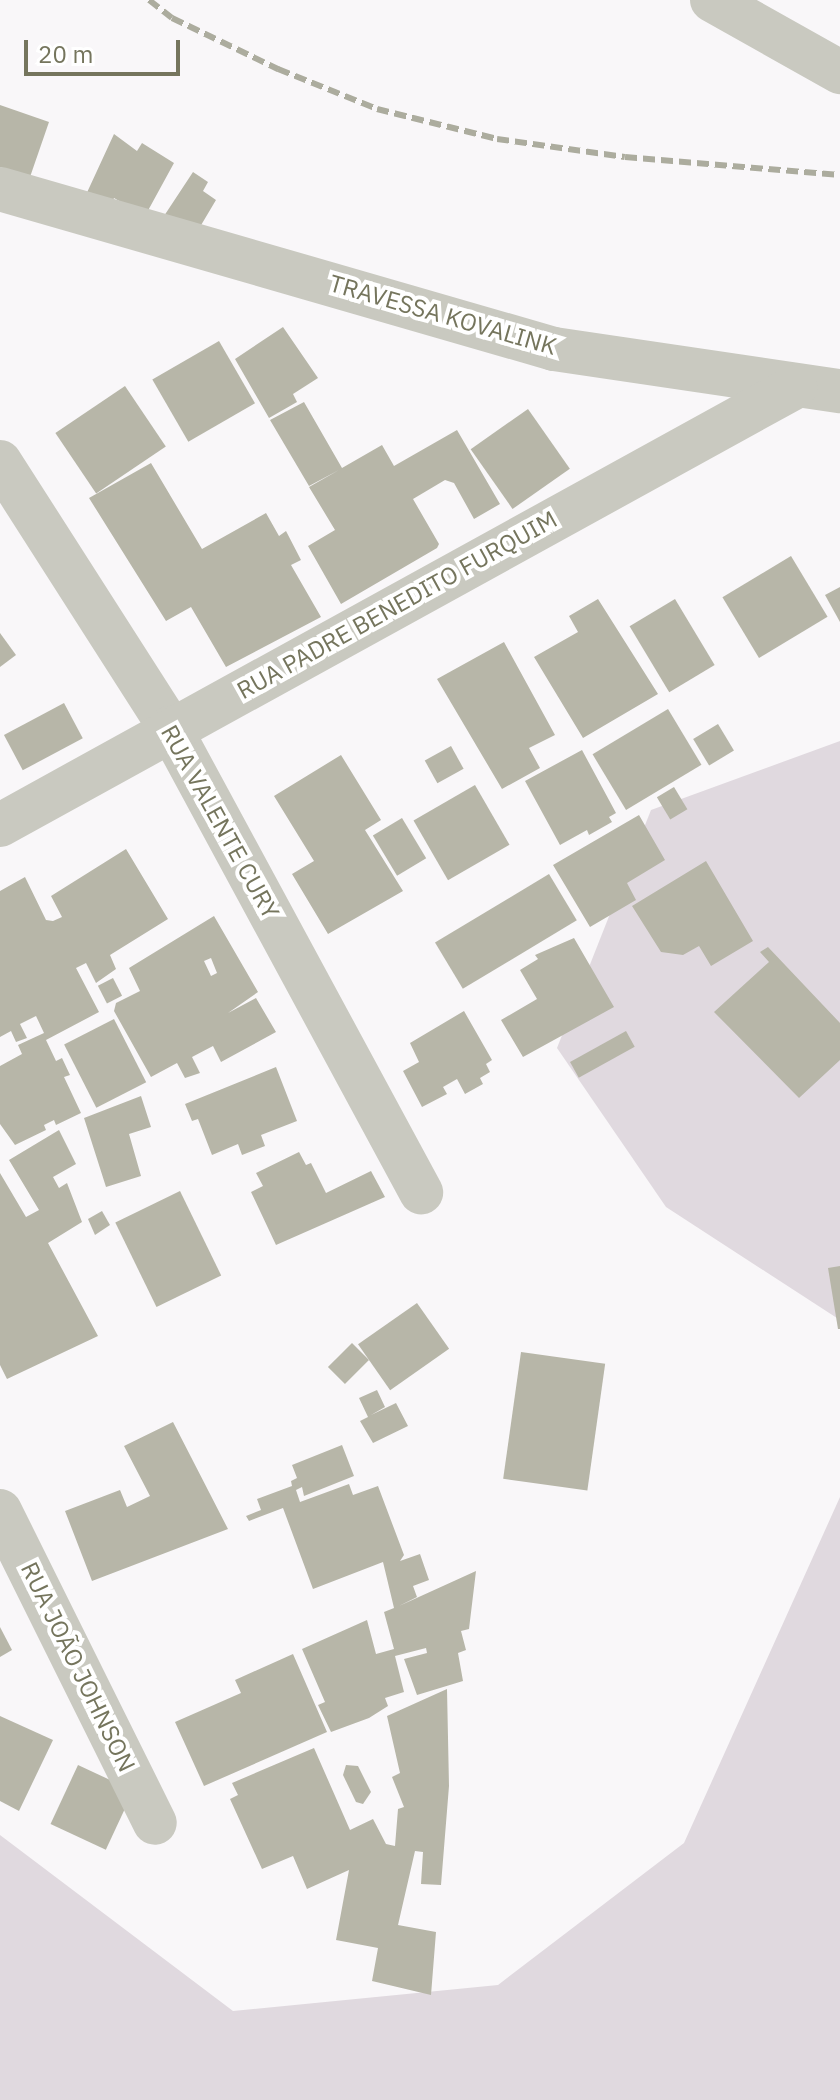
<!DOCTYPE html>
<html>
<head>
<meta charset="utf-8">
<style>
	body { margin:0 }
	#map { position:relative; width:840px; height:2100px; overflow:hidden; background:#f9f7f9; font-family:"IBM Plex Sans",sans-serif }
	div>[style] { position:absolute }
	[style*='--x'] { left:calc(var(--x)*1px); top:calc(var(--y)*1px); width:calc(var(--w)*1px); rotate:calc(var(--a)*1deg) }
	.green>* { inset:0; background:#e0d9df }
	.building>* { inset:0; background:#b7b6a8; transform-origin:0 0 }
	.minor>* { height:44px; margin:-22px; padding:0 22px; transform-origin:22px; border-radius:22px; background:#c9c9c0 }
	.rail>* { height:6px; margin-top:-3px; transform-origin:0; background:repeating-linear-gradient(90deg,#acac9e 0 12px,transparent 0 18px) }
	span { translate:-50% -50%; white-space:nowrap; text-align:center; line-height:1.15; -webkit-text-stroke:8px #fff; paint-order:stroke }
	.street-label { font-size:24px; color:#75755d }
	.scale { position:absolute; left:24px; top:40px; width:156px; height:36px; box-sizing:border-box; border:4px solid #75755d; border-top:0; padding-left:10px; font-size:24px; line-height:28px; white-space:nowrap; color:#75755d; -webkit-text-stroke:6px #fff; paint-order:stroke }
</style>
</head>
<body>
<div id="map">
	<div class="green">
		<i style="clip-path:polygon(840px 741px,840px 1320px,666px 1207px,557px 1048px,651px 810px)"></i>
		<i style="clip-path:polygon(840px 1497px,840px 2100px,0 2100px,0 1835px,233px 2011px,498px 1985px,684px 1843px)"></i>
	</div>
	<div class="building">
		<i style="clip-path:polygon(0 105px,49px 122px,30px 177px,0 167px)"></i>
		<i style="clip-path:polygon(114px 134px,137px 151px,142px 143px,174px 163px,145px 216px,114px 198px,110px 207px,84px 199px)"></i>
		<i style="clip-path:polygon(193px 172px,208px 182px,203px 191px,216px 200px,194px 237px,164px 216px)"></i>
		<i style="clip-path:polygon(283px 327px,318px 378px,293px 394px,297px 402px,269px 418px,235px 359px)"></i>
		<i style="left:219px;top:341px;width:72px;height:77px;rotate:60deg"></i>
		<i style="left:125px;top:386px;width:73px;height:84px;rotate:56deg"></i>
		<i style="clip-path:polygon(304px 402px,342px 468px,382px 445px,394px 466px,457px 430px,500px 504px,474px 519px,454px 483px,445px 480px,413px 499px,439px 544px,437px 548px,341px 604px,308px 546px,335px 530px,309px 487px,339px 470px,309px 486px,270px 420px)"></i>
		<i style="left:528px;top:409px;width:73px;height:70px;rotate:55deg"></i>
		<i style="clip-path:polygon(151px 463px,202px 549px,266px 513px,279px 536px,286px 531px,301px 560px,291px 565px,321px 617px,226px 667px,191px 607px,166px 621px,89px 498px)"></i>
		<i style="left:791px;top:556px;width:71px;height:80px;rotate:59deg"></i>
		<i style="clip-path:polygon(840px 587px,840px 622px,825px 595px)"></i>
		<i style="clip-path:polygon(598px 599px,658px 694px,583px 738px,534px 657px,578px 632px,569px 616px)"></i>
		<i style="left:675px;top:599px;width:77px;height:53px;rotate:59deg"></i>
		<i style="clip-path:polygon(0 633px,16px 655px,0 667px)"></i>
		<i style="clip-path:polygon(504px 642px,555px 735px,529px 748px,540px 768px,502px 789px,437px 679px)"></i>
		<i style="left:64px;top:703px;width:40px;height:68px;rotate:62deg"></i>
		<i style="left:668px;top:709px;width:65px;height:88px;rotate:59deg"></i>
		<i style="left:718px;top:724px;width:31px;height:29px;rotate:59deg"></i>
		<i style="left:451px;top:746px;width:26px;height:30px;rotate:61deg"></i>
		<i style="clip-path:polygon(582px 750px,616px 813px,609px 817px,612px 822px,589px 835px,587px 830px,560px 845px,525px 781px)"></i>
		<i style="clip-path:polygon(341px 755px,381px 820px,365px 830px,403px 891px,328px 934px,292px 874px,314px 861px,274px 796px)"></i>
		<i style="left:475px;top:785px;width:69px;height:71px;rotate:60deg"></i>
		<i style="left:674px;top:787px;width:26px;height:20px;rotate:59deg"></i>
		<i style="clip-path:polygon(639px 815px,665px 860px,627px 883px,636px 900px,590px 927px,553px 865px)"></i>
		<i style="left:402px;top:818px;width:47px;height:34px;rotate:59deg"></i>
		<i style="clip-path:polygon(126px 849px,168px 919px,110px 955px,116px 969px,96px 983px,86px 963px,76px 968px,99px 1012px,46px 1040px,56px 1061px,62px 1058px,70px 1075px,64px 1077px,81px 1113px,56px 1125px,54px 1120px,44px 1125px,46px 1130px,15px 1145px,0 1124px,0 1066px,22px 1054px,18px 1045px,44px 1033px,36px 1016px,20px 1024px,27px 1038px,16px 1042px,11px 1031px,0 1037px,0 891px,25px 877px,46px 920px,53px 921px,62px 917px,51px 896px)"></i>
		<i style="clip-path:polygon(706px 861px,753px 941px,711px 966px,699px 946px,683px 955px,661px 952px,632px 906px)"></i>
		<i style="left:549px;top:874px;width:54px;height:133px;rotate:59deg"></i>
		<i style="clip-path:polygon(evenodd,214px 916px,258px 992px,228px 1013px,256px 998px,276px 1032px,221px 1062px,213px 1046px,192px 1057px,200px 1073px,185px 1078px,177px 1063px,151px 1077px,114px 1011px,116px 1003px,140px 991px,129px 968px,214px 916px,211px 958px,217px 973px,211px 976px,204px 961px,211px 958px)"></i>
		<i style="clip-path:polygon(574px 938px,614px 1007px,523px 1057px,501px 1020px,537px 999px,520px 970px,538px 959px,535px 955px)"></i>
		<i style="clip-path:polygon(768px 947px,840px 1023px,840px 1060px,799px 1098px,714px 1012px,769px 962px,760px 952px)"></i>
		<i style="left:113px;top:978px;width:20px;height:17px;rotate:63deg"></i>
		<i style="clip-path:polygon(464px 1011px,492px 1060px,486px 1064px,490px 1072px,480px 1078px,483px 1084px,465px 1094px,457px 1079px,443px 1087px,447px 1094px,422px 1107px,403px 1071px,419px 1062px,410px 1043px)"></i>
		<i style="left:114px;top:1019px;width:71px;height:56px;rotate:63deg"></i>
		<i style="left:626px;top:1031px;width:18px;height:64px;rotate:61deg"></i>
		<i style="clip-path:polygon(276px 1067px,297px 1121px,261px 1135px,265px 1146px,242px 1155px,238px 1144px,212px 1155px,198px 1119px,192px 1121px,185px 1104px)"></i>
		<i style="clip-path:polygon(141px 1096px,151px 1127px,129px 1134px,141px 1176px,106px 1187px,84px 1118px)"></i>
		<i style="clip-path:polygon(59px 1130px,76px 1164px,53px 1177px,59px 1188px,67px 1183px,82px 1222px,48px 1243px,98px 1336px,7px 1379px,0 1365px,0 1173px,26px 1217px,39px 1210px,9px 1160px)"></i>
		<i style="clip-path:polygon(299px 1152px,306px 1165px,311px 1163px,326px 1193px,371px 1171px,385px 1197px,276px 1245px,251px 1192px,263px 1186px,256px 1173px)"></i>
		<i style="left:180px;top:1191px;width:94px;height:72px;rotate:64deg"></i>
		<i style="clip-path:polygon(102px 1211px,110px 1225px,95px 1235px,88px 1219px)"></i>
		<i style="clip-path:polygon(840px 1266px,840px 1329px,838px 1329px,828px 1268px)"></i>
		<i style="left:417px;top:1303px;width:56px;height:72px;rotate:55deg"></i>
		<i style="left:352px;top:1343px;width:24px;height:34px;rotate:45deg"></i>
		<i style="left:521px;top:1352px;width:85px;height:128px;rotate:8deg"></i>
		<i style="clip-path:polygon(377px 1390px,385px 1407px,371px 1415px,396px 1403px,408px 1426px,373px 1443px,360px 1421px,368px 1417px,359px 1398px)"></i>
		<i style="clip-path:polygon(173px 1422px,228px 1529px,92px 1581px,65px 1511px,120px 1490px,127px 1507px,150px 1496px,124px 1446px)"></i>
		<i style="clip-path:polygon(342px 1445px,354px 1476px,304px 1496px,302px 1487px,296px 1490px,300px 1502px,349px 1484px,353px 1495px,378px 1486px,404px 1555px,400px 1561px,420px 1554px,429px 1580px,413px 1586px,417px 1597px,399px 1606px,476px 1571px,469px 1629px,461px 1631px,466px 1650px,458px 1653px,463px 1681px,417px 1695px,404px 1659px,427px 1653px,426px 1648px,395px 1656px,404px 1692px,385px 1698px,388px 1706px,369px 1718px,331px 1732px,318px 1705px,325px 1702px,302px 1649px,367px 1620px,376px 1654px,394px 1649px,384px 1612px,394px 1608px,383px 1562px,313px 1589px,283px 1508px,249px 1521px,246px 1516px,261px 1510px,257px 1499px,292px 1486px,291px 1481px,297px 1478px,292px 1465px)"></i>
		<i style="clip-path:polygon(0 1627px,12px 1650px,0 1657px)"></i>
		<i style="clip-path:polygon(293px 1654px,327px 1732px,204px 1786px,175px 1722px,241px 1693px,235px 1680px)"></i>
		<i style="clip-path:polygon(447px 1689px,449px 1786px,441px 1885px,421px 1884px,423px 1852px,415px 1851px,398px 1925px,436px 1932px,431px 1995px,372px 1981px,378px 1948px,336px 1940px,349px 1870px,307px 1889px,293px 1856px,262px 1869px,230px 1799px,238px 1795px,232px 1783px,314px 1748px,350px 1830px,373px 1819px,386px 1844px,395px 1846px,398px 1809px,404px 1807px,392px 1777px,400px 1773px,387px 1716px)"></i>
		<i style="clip-path:polygon(0 1716px,53px 1740px,19px 1811px,0 1801px)"></i>
		<i style="left:78px;top:1765px;width:61px;height:65px;rotate:25deg"></i>
		<i style="clip-path:polygon(346px 1765px,358px 1766px,371px 1792px,363px 1804px,356px 1802px,343px 1775px)"></i>
	</div>
	<div class="minor">
		<i style="--x:712;--y:0;--w:147;--a:29.4"></i>
		<i style="--x:0;--y:189;--w:577;--a:16.11"></i>
		<i style="--x:554;--y:349;--w:289;--a:8.4"></i>
		<i style="--x:0;--y:462;--w:316;--a:57.4"></i>
		<i style="--x:170;--y:728;--w:528;--a:61.59"></i>
		<i style="--x:0;--y:825;--w:908;--a:-28.85"></i>
		<i style="--x:0;--y:1511;--w:348;--a:63.6"></i>
	</div>
	<div class="rail">
		<i style="--x:149;--y:0;--w:29;--a:38"></i>
		<i style="--x:172;--y:18;--w:118;--a:25.7"></i>
		<i style="--x:278;--y:69;--w:107;--a:22"></i>
		<i style="--x:377;--y:109;--w:124;--a:14"></i>
		<i style="--x:497;--y:139;--w:129;--a:8"></i>
		<i style="--x:625;--y:157;--w:216;--a:4.8"></i>
	</div>
	<div class="street-label">
		<span style="left:443px;top:315px;rotate:16deg">TRAVESSA KOVALINK</span>
		<span style="left:397px;top:605px;rotate:-29deg">RUA PADRE BENEDITO FURQUIM</span>
		<span style="left:220px;top:822px;rotate:61deg">RUA VALENTE CURY</span>
		<span style="left:78px;top:1667px;rotate:64deg">RUA JOÃO JOHNSON</span>
	</div>
	<div class="scale">20 m</div>
</div>
</body>
</html>
